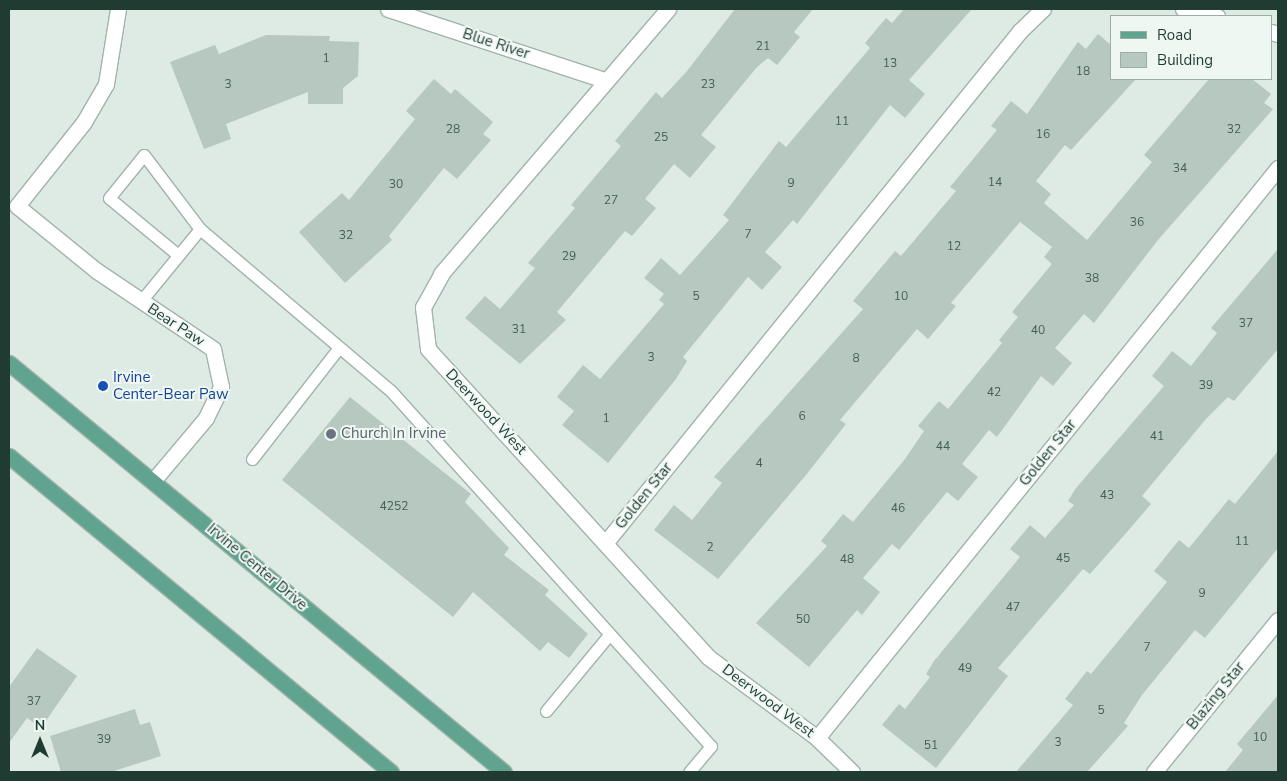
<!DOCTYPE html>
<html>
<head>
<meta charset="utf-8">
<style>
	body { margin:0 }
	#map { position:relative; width:1287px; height:781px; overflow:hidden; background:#deebe5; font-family:"Nunito Sans",sans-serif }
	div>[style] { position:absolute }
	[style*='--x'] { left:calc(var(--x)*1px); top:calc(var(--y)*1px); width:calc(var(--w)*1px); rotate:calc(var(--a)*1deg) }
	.building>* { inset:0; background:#b6c8c0 }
	.roads { filter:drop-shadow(1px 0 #a1b3ac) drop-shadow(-1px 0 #a1b3ac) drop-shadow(0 1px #a1b3ac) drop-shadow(0 -1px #a1b3ac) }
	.lane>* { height:11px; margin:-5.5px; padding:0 5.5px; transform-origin:5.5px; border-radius:5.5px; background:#fff }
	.street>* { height:15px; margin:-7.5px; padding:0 7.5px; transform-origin:7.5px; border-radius:7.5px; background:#fff }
	.secondary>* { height:15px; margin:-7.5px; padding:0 7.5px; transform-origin:7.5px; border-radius:7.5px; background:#fff }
	.primary>* { height:15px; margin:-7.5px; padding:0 7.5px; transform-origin:7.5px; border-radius:7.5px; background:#60a38f }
	.dots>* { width:14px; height:14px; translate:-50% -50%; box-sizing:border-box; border:2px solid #eff7f3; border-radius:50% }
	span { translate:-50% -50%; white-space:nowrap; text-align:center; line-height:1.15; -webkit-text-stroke:4px #eff7f3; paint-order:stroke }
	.number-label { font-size:12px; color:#455e56 }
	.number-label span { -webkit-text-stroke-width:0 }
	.street-label { font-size:15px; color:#1f3b32 }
	.transit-label { font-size:15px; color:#164399 }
	.left { translate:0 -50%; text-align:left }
	.worship-label { font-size:15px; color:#5b616d }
	.frame { position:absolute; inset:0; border:10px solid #1f3b32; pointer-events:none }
	.legend { position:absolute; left:1110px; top:15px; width:162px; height:65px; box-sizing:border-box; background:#eff7f3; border:1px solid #9caca6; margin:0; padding:6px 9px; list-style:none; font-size:15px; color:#1f3b32 }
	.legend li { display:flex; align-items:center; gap:10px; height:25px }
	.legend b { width:25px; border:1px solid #9caca6 }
	.north { position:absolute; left:15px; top:716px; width:50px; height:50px; -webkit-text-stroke:4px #eff7f3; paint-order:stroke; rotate:0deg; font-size:14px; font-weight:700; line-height:20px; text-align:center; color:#1f3b32 }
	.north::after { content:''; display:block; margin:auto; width:18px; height:22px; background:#1f3b32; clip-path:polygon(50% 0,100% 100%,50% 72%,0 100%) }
</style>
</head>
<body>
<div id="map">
	<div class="building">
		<i style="clip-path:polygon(735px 9px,813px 9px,794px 32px,800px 37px,777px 65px,768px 58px,757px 67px,701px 135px,716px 147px,690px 178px,674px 164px,645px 199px,656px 208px,632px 236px,625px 231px,557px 312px,566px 320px,520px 364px,465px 318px,485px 296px,500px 309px,535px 268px,528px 263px,575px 208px,571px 205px,621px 146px,615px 141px,656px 92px,662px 98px,687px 71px)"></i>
		<i style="clip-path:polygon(904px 9px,972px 9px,909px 80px,925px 94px,905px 118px,890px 105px,797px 224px,793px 220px,765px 252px,782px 267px,762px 290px,748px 277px,683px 357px,687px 361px,676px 379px,608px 463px,562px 425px,574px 411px,557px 397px,583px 365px,600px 379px,664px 304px,659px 300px,664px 294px,644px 278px,661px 258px,680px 275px,729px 220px,723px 215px,779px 141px,786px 147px,870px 48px,865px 43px,886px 18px,892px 23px)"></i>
		<i style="clip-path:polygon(1098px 34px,1111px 45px,1111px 79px,1136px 79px,1071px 150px,1065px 145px,1036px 181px,1051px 194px,1044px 203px,1087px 240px,1152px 162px,1144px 155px,1209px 79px,1252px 79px,1271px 94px,1264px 103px,1273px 109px,1158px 240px,1094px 323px,1084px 314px,1055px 348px,1072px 363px,1053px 386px,1041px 376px,997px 437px,989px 430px,962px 464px,978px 477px,958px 501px,947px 492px,899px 550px,892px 544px,863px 578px,880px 592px,862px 615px,857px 610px,809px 667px,756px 623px,827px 546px,821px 541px,843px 514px,853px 522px,905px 459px,924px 431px,918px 426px,939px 401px,948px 409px,1002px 343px,999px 340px,1018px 317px,1012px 312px,1052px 264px,1044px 257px,1052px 247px,1020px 222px,951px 303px,956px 306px,928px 339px,917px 329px,840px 420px,846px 424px,806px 475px,718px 579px,654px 530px,674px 505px,692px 520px,722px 483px,714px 477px,863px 309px,853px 301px,895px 251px,901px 256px,956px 191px,950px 187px,997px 130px,991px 126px,1011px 101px,1027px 114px,1078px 42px,1086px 49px)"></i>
		<i style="clip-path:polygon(266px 35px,330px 36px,329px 41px,359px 42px,358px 76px,343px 88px,343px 104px,308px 104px,308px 92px,226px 124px,231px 139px,204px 149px,170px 62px,215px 45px,219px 54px)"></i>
		<i style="clip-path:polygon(434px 79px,451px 94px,455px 89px,493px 122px,483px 134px,491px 140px,457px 179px,444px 168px,389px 236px,392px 240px,345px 283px,299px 232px,342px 193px,349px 200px,415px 119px,406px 111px)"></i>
		<i style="clip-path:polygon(1278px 249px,1278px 349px,1234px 401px,1228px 397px,1206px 419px,1142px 496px,1151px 504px,1127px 532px,1090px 574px,1083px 569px,998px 668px,1008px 676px,936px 768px,882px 725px,899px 704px,905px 709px,930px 677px,926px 674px,934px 661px,1020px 557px,1010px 549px,1030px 525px,1045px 538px,1074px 505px,1068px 501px,1076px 488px,1164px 386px,1152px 376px,1172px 351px,1191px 366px,1217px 333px,1211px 328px)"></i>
		<i style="clip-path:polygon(350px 397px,471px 494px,465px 502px,509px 548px,504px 555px,549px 590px,545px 595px,588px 634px,569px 658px,548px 642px,540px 651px,473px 592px,453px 617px,282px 480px)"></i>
		<i style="clip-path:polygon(1278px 451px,1278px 548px,1246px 588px,1205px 638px,1195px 630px,1142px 695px,1124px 723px,1128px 726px,1087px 772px,1016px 772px,1073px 705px,1065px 699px,1087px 671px,1091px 674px,1167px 582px,1154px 571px,1179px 540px,1189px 548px,1229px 499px,1235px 504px)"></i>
		<i style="clip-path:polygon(37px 648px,77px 676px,41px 728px,27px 718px,9px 743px,9px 687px)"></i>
		<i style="clip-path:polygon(1278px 695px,1278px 772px,1225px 772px,1243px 750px,1237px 744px)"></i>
		<i style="clip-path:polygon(135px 709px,140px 725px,150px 722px,161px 756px,111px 772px,61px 772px,50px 736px)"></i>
	</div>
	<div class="roads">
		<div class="lane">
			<i style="--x:178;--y:255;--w:89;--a:-140.4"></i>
			<i style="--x:109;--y:198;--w:55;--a:-50.9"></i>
			<i style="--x:144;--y:155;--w:93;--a:52.9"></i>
			<i style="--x:141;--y:301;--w:93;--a:-50.7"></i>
			<i style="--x:200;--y:229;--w:250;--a:40.3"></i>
			<i style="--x:391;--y:391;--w:478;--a:48"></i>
			<i style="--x:711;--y:746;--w:34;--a:130"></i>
			<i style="--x:252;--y:459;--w:140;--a:-52"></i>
			<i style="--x:546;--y:711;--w:97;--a:-50.4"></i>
		</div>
		<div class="street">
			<i style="--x:118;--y:9;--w:76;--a:99.1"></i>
			<i style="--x:106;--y:84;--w:44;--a:120.1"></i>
			<i style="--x:84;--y:122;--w:107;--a:128.6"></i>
			<i style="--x:17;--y:206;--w:103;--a:39.1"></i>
			<i style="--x:97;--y:271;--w:140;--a:33.9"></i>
			<i style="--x:213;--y:349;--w:39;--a:78"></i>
			<i style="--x:221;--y:387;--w:34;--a:116"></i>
			<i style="--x:206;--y:418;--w:82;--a:130.1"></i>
			<i style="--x:388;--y:9;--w:227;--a:18.2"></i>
			<i style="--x:1183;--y:9;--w:35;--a:12"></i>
			<i style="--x:1271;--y:32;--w:7;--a:16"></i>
			<i style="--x:606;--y:542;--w:658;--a:-50.99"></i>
			<i style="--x:1020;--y:31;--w:32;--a:-44"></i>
			<i style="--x:817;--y:738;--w:733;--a:-51.04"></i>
			<i style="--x:1154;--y:772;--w:196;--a:-50.8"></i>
		</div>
		<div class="secondary">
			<i style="--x:668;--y:9;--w:348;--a:130.6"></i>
			<i style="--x:442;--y:273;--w:39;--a:119"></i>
			<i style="--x:423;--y:307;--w:42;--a:83.2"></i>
			<i style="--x:428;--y:349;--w:416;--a:47.7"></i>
			<i style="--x:708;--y:657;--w:136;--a:36.6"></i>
			<i style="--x:817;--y:738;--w:49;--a:44.2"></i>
		</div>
		<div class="primary">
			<i style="--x:9;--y:363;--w:642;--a:39.57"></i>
			<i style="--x:9;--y:456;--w:496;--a:39.6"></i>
		</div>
	</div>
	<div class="dots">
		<i style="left:103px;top:386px;background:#1a4fb4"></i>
		<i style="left:331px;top:434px;background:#6b7280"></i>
	</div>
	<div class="number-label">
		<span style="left:763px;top:47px">21</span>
		<span style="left:326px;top:59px">1</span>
		<span style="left:890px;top:64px">13</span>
		<span style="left:1083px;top:72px">18</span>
		<span style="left:228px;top:85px">3</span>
		<span style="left:708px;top:85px">23</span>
		<span style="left:842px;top:122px">11</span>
		<span style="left:453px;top:130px">28</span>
		<span style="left:1234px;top:130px">32</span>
		<span style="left:1043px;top:135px">16</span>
		<span style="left:661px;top:138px">25</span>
		<span style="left:1180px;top:169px">34</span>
		<span style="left:995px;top:183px">14</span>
		<span style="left:791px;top:184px">9</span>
		<span style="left:396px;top:185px">30</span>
		<span style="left:611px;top:201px">27</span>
		<span style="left:1137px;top:223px">36</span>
		<span style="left:748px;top:235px">7</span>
		<span style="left:346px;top:236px">32</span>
		<span style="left:954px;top:247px">12</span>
		<span style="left:569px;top:257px">29</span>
		<span style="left:1092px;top:279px">38</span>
		<span style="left:696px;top:297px">5</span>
		<span style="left:901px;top:297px">10</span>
		<span style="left:1246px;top:324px">37</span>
		<span style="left:519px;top:330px">31</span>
		<span style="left:1038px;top:331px">40</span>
		<span style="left:651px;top:358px">3</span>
		<span style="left:856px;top:359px">8</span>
		<span style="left:1206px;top:386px">39</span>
		<span style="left:994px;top:393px">42</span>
		<span style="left:802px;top:417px">6</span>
		<span style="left:606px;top:419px">1</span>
		<span style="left:1157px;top:437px">41</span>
		<span style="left:943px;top:447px">44</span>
		<span style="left:759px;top:464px">4</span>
		<span style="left:1107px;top:496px">43</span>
		<span style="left:394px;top:507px">4252</span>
		<span style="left:898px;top:509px">46</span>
		<span style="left:1242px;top:542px">11</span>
		<span style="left:710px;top:548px">2</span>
		<span style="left:1063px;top:559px">45</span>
		<span style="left:847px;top:560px">48</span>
		<span style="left:1202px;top:594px">9</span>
		<span style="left:1013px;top:608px">47</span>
		<span style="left:803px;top:620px">50</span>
		<span style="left:1147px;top:648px">7</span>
		<span style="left:965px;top:669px">49</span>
		<span style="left:34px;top:702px">37</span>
		<span style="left:1101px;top:711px">5</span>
		<span style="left:1260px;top:738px">10</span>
		<span style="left:104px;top:740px">39</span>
		<span style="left:1058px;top:743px">3</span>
		<span style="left:931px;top:746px">51</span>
	</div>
	<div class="street-label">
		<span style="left:496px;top:44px;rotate:18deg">Blue River</span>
		<span style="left:176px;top:325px;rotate:33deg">Bear Paw</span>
		<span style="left:486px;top:412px;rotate:47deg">Deerwood West</span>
		<span style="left:1048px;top:453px;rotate:-51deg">Golden Star</span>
		<span style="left:644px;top:496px;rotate:-51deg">Golden Star</span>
		<span style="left:257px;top:567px;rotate:40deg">Irvine Center Drive</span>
		<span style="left:1216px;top:696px;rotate:-51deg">Blazing Star</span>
		<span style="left:768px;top:701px;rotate:37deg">Deerwood West</span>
	</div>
	<div class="transit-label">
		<span class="left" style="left:113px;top:386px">Irvine<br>Center-Bear Paw</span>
	</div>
	<div class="worship-label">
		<span class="left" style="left:341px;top:434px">Church In Irvine</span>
	</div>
	<div class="frame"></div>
	<ul class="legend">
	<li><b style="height:6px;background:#60a38f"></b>Road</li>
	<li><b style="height:14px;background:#b6c8c0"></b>Building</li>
	</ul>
	<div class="north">N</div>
</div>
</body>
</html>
